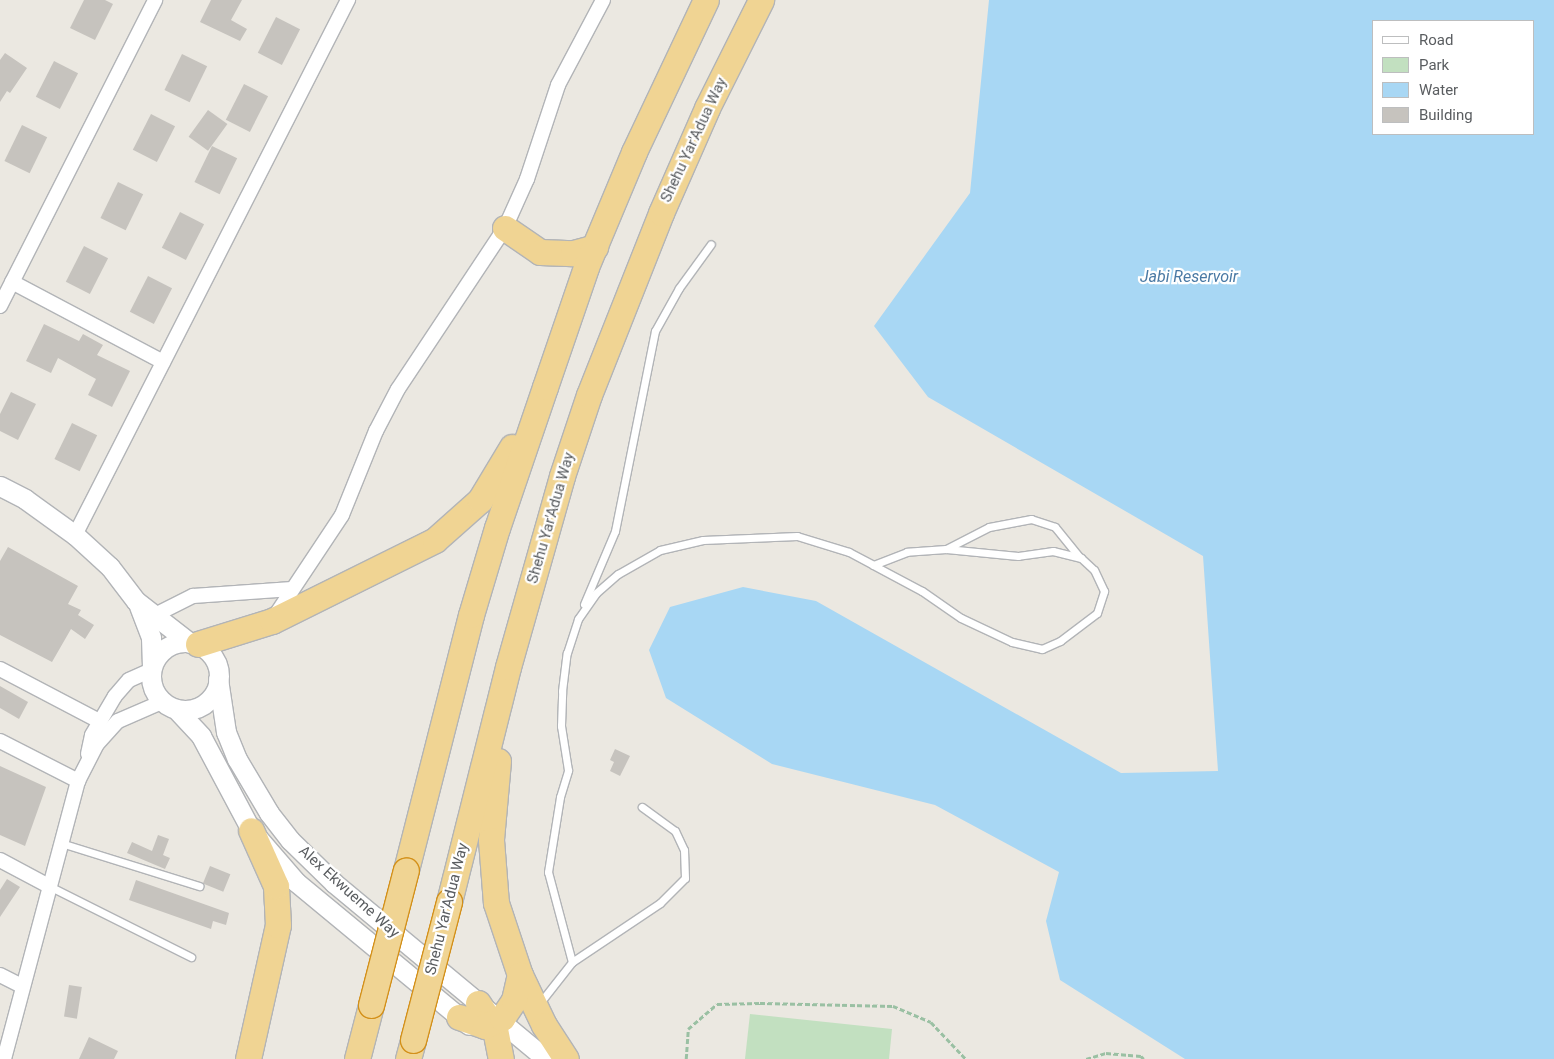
<!DOCTYPE html>
<html>
<head>
<meta charset="utf-8">
<style>
	body { margin:0 }
	#map { position:relative; width:1554px; height:1059px; overflow:hidden; background:#ebe8e1; font-family:Roboto,sans-serif }
	div>[style] { position:absolute }
	[style*='--x'] { left:calc(var(--x)*1px); top:calc(var(--y)*1px); width:calc(var(--w)*1px); rotate:calc(var(--a)*1deg) }
	.green>* { inset:0; background:#c2e0c0 }
	.water>* { inset:0; background:#a8d7f4 }
	.building>* { inset:0; background:#c6c3be; transform-origin:0 0 }
	.path>* { height:2.5px; margin-top:-1.25px; transform-origin:0; background:repeating-linear-gradient(90deg,#9ac0a3 0 5px,transparent 0 7.5px) }
	.roads { filter:drop-shadow(1px 0 #b2b4b7) drop-shadow(-1px 0 #b2b4b7) drop-shadow(0 1px #b2b4b7) drop-shadow(0 -1px #b2b4b7) }
	.lane>* { height:7px; margin:-3.5px; padding:0 3.5px; transform-origin:3.5px; border-radius:3.5px; background:#fff }
	.street>* { height:14px; margin:-7px; padding:0 7px; transform-origin:7px; border-radius:7px; background:#fff }
	.secondary>* { height:19px; margin:-9.5px; padding:0 9.5px; transform-origin:9.5px; border-radius:9.5px; background:#fff }
	.secondary>.ring { margin:-9.5px; padding:0; box-sizing:content-box; background:none; border:19px solid #fff; border-radius:50% }
	.highway>* { height:25px; margin:-12.5px; padding:0 12.5px; transform-origin:12.5px; border-radius:12.5px; background:#f0d493 }
	.bridges { filter:drop-shadow(1px 0 #d3901a) drop-shadow(-1px 0 #d3901a) drop-shadow(0 1px #d3901a) drop-shadow(0 -1px #d3901a) }
	.highway-bridge>* { height:25px; margin:-12.5px; padding:0 12.5px; transform-origin:12.5px; border-radius:12.5px; background:#f0d493 }
	span { translate:-50% -50%; white-space:nowrap; text-align:center; line-height:1.15; -webkit-text-stroke:4.5px #fff; paint-order:stroke }
	.street-label { font-size:15px; color:#5a5d60 }
	.water-label { font-size:16px; color:#4979a4; font-style:italic }
	.legend { position:absolute; left:1372px; top:20px; width:162px; height:115px; box-sizing:border-box; background:#fff; border:1px solid #bdbebf; margin:0; padding:6px 9px; list-style:none; font-size:15px; color:#5a5d60 }
	.legend li { display:flex; align-items:center; gap:10px; height:25px }
	.legend b { width:25px; border:1px solid #bdbebf }
</style>
</head>
<body>
<div id="map">
	<div class="green">
		<i style="clip-path:polygon(750px 1014px,892px 1029px,889px 1059px,745px 1059px)"></i>
	</div>
	<div class="water">
		<i style="clip-path:polygon(evenodd,989px 0,1554px 0,1554px 1059px,1185px 1059px,1060px 980px,1046px 921px,1059px 872px,935px 805px,772px 764px,666px 698px,649px 650px,670px 607px,743px 587px,816px 601px,1121px 773px,1218px 771px,1203px 556px,928px 397px,874px 326px,970px 193px,989px 0,1373px 21px,1533px 21px,1533px 134px,1373px 134px,1373px 21px)"></i>
	</div>
	<div class="building">
		<i style="clip-path:polygon(84px 0,105px 0,113px 4px,95px 40px,70px 28px)"></i>
		<i style="clip-path:polygon(211px 0,242px 0,231px 20px,247px 29px,240px 41px,200px 22px)"></i>
		<i style="left:276px;top:17px;width:27px;height:40px;rotate:27deg"></i>
		<i style="clip-path:polygon(5px 53px,27px 68px,10px 93px,7px 91px,0 102px,0 60px)"></i>
		<i style="left:182px;top:54px;width:28px;height:40px;rotate:26deg"></i>
		<i style="left:54px;top:61px;width:27px;height:40px;rotate:27deg"></i>
		<i style="left:244px;top:84px;width:27px;height:40px;rotate:27deg"></i>
		<i style="left:208px;top:110px;width:24px;height:33px;rotate:36deg"></i>
		<i style="left:151px;top:114px;width:27px;height:40px;rotate:27deg"></i>
		<i style="left:22px;top:125px;width:28px;height:40px;rotate:26deg"></i>
		<i style="left:212px;top:146px;width:28px;height:40px;rotate:26deg"></i>
		<i style="left:118px;top:182px;width:28px;height:40px;rotate:26deg"></i>
		<i style="left:180px;top:212px;width:27px;height:40px;rotate:27deg"></i>
		<i style="left:84px;top:246px;width:27px;height:40px;rotate:27deg"></i>
		<i style="left:148px;top:276px;width:27px;height:40px;rotate:27deg"></i>
		<i style="clip-path:polygon(44px 324px,79px 341px,83px 334px,103px 345px,97px 355px,130px 371px,112px 407px,88px 395px,96px 379px,58px 358px,51px 373px,26px 361px)"></i>
		<i style="clip-path:polygon(11px 392px,36px 404px,18px 440px,0 431px,0 414px)"></i>
		<i style="left:72px;top:423px;width:28px;height:40px;rotate:26deg"></i>
		<i style="clip-path:polygon(8px 547px,78px 586px,68px 604px,81px 610px,78px 615px,94px 625px,85px 639px,71px 629px,52px 662px,0 635px,0 561px)"></i>
		<i style="clip-path:polygon(0 686px,28px 702px,19px 719px,0 708px)"></i>
		<i style="clip-path:polygon(615px 749px,630px 756px,620px 776px,610px 771px,614px 762px,610px 760px)"></i>
		<i style="clip-path:polygon(0 766px,46px 787px,25px 846px,0 835px)"></i>
		<i style="clip-path:polygon(158px 835px,169px 839px,163px 855px,170px 858px,165px 869px,127px 853px,132px 842px,152px 851px)"></i>
		<i style="left:210px;top:866px;width:22px;height:19px;rotate:22deg"></i>
		<i style="clip-path:polygon(7px 879px,20px 887px,0 917px,0 890px)"></i>
		<i style="clip-path:polygon(136px 880px,229px 913px,226px 925px,213px 921px,211px 929px,129px 900px)"></i>
		<i style="left:69px;top:985px;width:13px;height:32px;rotate:9deg"></i>
		<i style="clip-path:polygon(89px 1037px,118px 1051px,114px 1059px,79px 1059px)"></i>
	</div>
	<div class="path">
		<i style="--x:686;--y:1059;--w:30;--a:-86"></i>
		<i style="--x:688;--y:1029;--w:38;--a:-41"></i>
		<i style="--x:717;--y:1004;--w:43;--a:-1.3"></i>
		<i style="--x:760;--y:1003;--w:133;--a:1.3"></i>
		<i style="--x:893;--y:1006;--w:41;--a:22.8"></i>
		<i style="--x:931;--y:1022;--w:51;--a:46.6"></i>
		<i style="--x:1086;--y:1059;--w:21;--a:-17"></i>
		<i style="--x:1106;--y:1053;--w:35;--a:5"></i>
		<i style="--x:1141;--y:1056;--w:4;--a:45"></i>
	</div>
	<div class="roads">
		<div class="lane">
			<i style="--x:946;--y:549;--w:48;--a:-27.1"></i>
			<i style="--x:989;--y:527;--w:43;--a:-10.8"></i>
			<i style="--x:1031;--y:519;--w:25;--a:18"></i>
			<i style="--x:1055;--y:527;--w:38;--a:51"></i>
			<i style="--x:584;--y:604;--w:79;--a:-67"></i>
			<i style="--x:615;--y:531;--w:204;--a:-78.7"></i>
			<i style="--x:655;--y:331;--w:49;--a:-60.8"></i>
			<i style="--x:679;--y:288;--w:54;--a:-54"></i>
			<i style="--x:61;--y:843;--w:145;--a:17.3"></i>
			<i style="--x:49;--y:886;--w:159;--a:26.6"></i>
			<i style="--x:572;--y:962;--w:93;--a:-104.9"></i>
			<i style="--x:548;--y:872;--w:76;--a:-80.9"></i>
			<i style="--x:560;--y:797;--w:28;--a:-73"></i>
			<i style="--x:568;--y:770;--w:45;--a:-99"></i>
			<i style="--x:561;--y:726;--w:35;--a:-88"></i>
			<i style="--x:562;--y:691;--w:38;--a:-83"></i>
			<i style="--x:567;--y:653;--w:36;--a:-72"></i>
			<i style="--x:578;--y:619;--w:32;--a:-55"></i>
			<i style="--x:596;--y:593;--w:29;--a:-41"></i>
			<i style="--x:618;--y:574;--w:48;--a:-29.7"></i>
			<i style="--x:660;--y:550;--w:44;--a:-13.1"></i>
			<i style="--x:703;--y:540;--w:94;--a:-2.4"></i>
			<i style="--x:797;--y:536;--w:54;--a:17.1"></i>
			<i style="--x:849;--y:552;--w:27;--a:28"></i>
			<i style="--x:873;--y:565;--w:55;--a:28"></i>
			<i style="--x:922;--y:591;--w:47;--a:34.7"></i>
			<i style="--x:961;--y:618;--w:56;--a:25.2"></i>
			<i style="--x:1012;--y:642;--w:31;--a:13"></i>
			<i style="--x:1042;--y:649;--w:20;--a:-24"></i>
			<i style="--x:1060;--y:641;--w:46;--a:-37.1"></i>
			<i style="--x:1097;--y:613;--w:23;--a:-72"></i>
			<i style="--x:1104;--y:591;--w:23;--a:-115"></i>
			<i style="--x:1094;--y:570;--w:18;--a:-137"></i>
			<i style="--x:1081;--y:558;--w:29;--a:-166"></i>
			<i style="--x:1053;--y:551;--w:35;--a:172"></i>
			<i style="--x:1018;--y:556;--w:72;--a:-174.4"></i>
			<i style="--x:946;--y:549;--w:39;--a:176"></i>
			<i style="--x:907;--y:552;--w:36;--a:159"></i>
			<i style="--x:539;--y:1004;--w:53;--a:-51.8"></i>
			<i style="--x:572;--y:962;--w:106;--a:-33.8"></i>
			<i style="--x:660;--y:903;--w:35;--a:-45"></i>
			<i style="--x:685;--y:878;--w:28;--a:-92"></i>
			<i style="--x:684;--y:850;--w:21;--a:-115"></i>
			<i style="--x:675;--y:831;--w:41;--a:-144"></i>
		</div>
		<div class="street">
			<i style="--x:12;--y:282;--w:171;--a:27.9"></i>
			<i style="--x:0;--y:306;--w:343;--a:-63.1"></i>
			<i style="--x:75;--y:535;--w:601;--a:-62.97"></i>
			<i style="--x:153;--y:616;--w:45;--a:-26.6"></i>
			<i style="--x:193;--y:596;--w:99;--a:-4"></i>
			<i style="--x:275;--y:616;--w:121;--a:-56.4"></i>
			<i style="--x:342;--y:515;--w:91;--a:-68"></i>
			<i style="--x:376;--y:431;--w:47;--a:-62.4"></i>
			<i style="--x:398;--y:389;--w:193;--a:-56.4"></i>
			<i style="--x:505;--y:228;--w:54;--a:-65.8"></i>
			<i style="--x:527;--y:179;--w:99;--a:-71.7"></i>
			<i style="--x:558;--y:85;--w:96;--a:-62.1"></i>
			<i style="--x:0;--y:669;--w:112;--a:27.7"></i>
			<i style="--x:0;--y:741;--w:88;--a:27.1"></i>
			<i style="--x:88;--y:754;--w:19;--a:-78"></i>
			<i style="--x:92;--y:735;--w:45;--a:-59.5"></i>
			<i style="--x:115;--y:696;--w:21;--a:-49"></i>
			<i style="--x:129;--y:680;--w:24;--a:-24"></i>
			<i style="--x:0;--y:860;--w:55;--a:28"></i>
			<i style="--x:0;--y:975;--w:25;--a:27"></i>
			<i style="--x:4;--y:1059;--w:288;--a:-75.1"></i>
			<i style="--x:78;--y:781;--w:42;--a:-62.8"></i>
			<i style="--x:97;--y:744;--w:31;--a:-48"></i>
			<i style="--x:118;--y:721;--w:48;--a:-23.4"></i>
		</div>
		<div class="secondary">
			<i style="--x:0;--y:486;--w:28;--a:27"></i>
			<i style="--x:25;--y:499;--w:62;--a:35.8"></i>
			<i style="--x:75;--y:535;--w:47;--a:42.4"></i>
			<i style="--x:110;--y:567;--w:43;--a:52.6"></i>
			<i style="--x:136;--y:601;--w:68;--a:37.9"></i>
			<i style="--x:139;--y:606;--w:34;--a:69"></i>
			<i style="--x:151;--y:638;--w:28;--a:88"></i>
			<i class="ring" style="left:151px;top:642px;width:49px;height:49px"></i>
			<i style="--x:218;--y:679;--w:54;--a:81.4"></i>
			<i style="--x:226;--y:732;--w:29;--a:68"></i>
			<i style="--x:237;--y:759;--w:63;--a:59.3"></i>
			<i style="--x:269;--y:813;--w:34;--a:52"></i>
			<i style="--x:290;--y:840;--w:62;--a:44.3"></i>
			<i style="--x:334;--y:883;--w:276;--a:39.7"></i>
			<i style="--x:176;--y:709;--w:37;--a:47"></i>
			<i style="--x:201;--y:736;--w:106;--a:62"></i>
			<i style="--x:251;--y:830;--w:69;--a:49.1"></i>
			<i style="--x:296;--y:882;--w:224;--a:39.6"></i>
		</div>
		<div class="highway">
			<i style="--x:505;--y:228;--w:42;--a:34.4"></i>
			<i style="--x:540;--y:252;--w:33;--a:2"></i>
			<i style="--x:573;--y:253;--w:23;--a:-15"></i>
			<i style="--x:198;--y:644;--w:77;--a:-17.3"></i>
			<i style="--x:272;--y:621;--w:182;--a:-26.4"></i>
			<i style="--x:435;--y:540;--w:60;--a:-41.6"></i>
			<i style="--x:480;--y:500;--w:62;--a:-58.9"></i>
			<i style="--x:498;--y:761;--w:79;--a:95.1"></i>
			<i style="--x:491;--y:840;--w:63;--a:85.5"></i>
			<i style="--x:496;--y:903;--w:76;--a:71.6"></i>
			<i style="--x:520;--y:975;--w:55;--a:64.4"></i>
			<i style="--x:544;--y:1025;--w:40;--a:57.1"></i>
			<i style="--x:406;--y:870;--w:263;--a:-75.7"></i>
			<i style="--x:471;--y:615;--w:91;--a:-73.4"></i>
			<i style="--x:497;--y:528;--w:149;--a:-71.2"></i>
			<i style="--x:545;--y:387;--w:127;--a:-71.1"></i>
			<i style="--x:586;--y:267;--w:125;--a:-67.3"></i>
			<i style="--x:634;--y:152;--w:168;--a:-64.7"></i>
			<i style="--x:449;--y:902;--w:242;--a:-75.9"></i>
			<i style="--x:508;--y:667;--w:198;--a:-74.2"></i>
			<i style="--x:562;--y:476;--w:85;--a:-71.6"></i>
			<i style="--x:589;--y:395;--w:196;--a:-68.4"></i>
			<i style="--x:661;--y:213;--w:115;--a:-66.3"></i>
			<i style="--x:707;--y:108;--w:121;--a:-63.4"></i>
			<i style="--x:478;--y:1003;--w:31;--a:57"></i>
			<i style="--x:495;--y:1029;--w:31;--a:79"></i>
			<i style="--x:459;--y:1017;--w:28;--a:19"></i>
			<i style="--x:485;--y:1026;--w:19;--a:-25"></i>
			<i style="--x:502;--y:1018;--w:22;--a:-56"></i>
			<i style="--x:514;--y:1000;--w:26;--a:-77"></i>
			<i style="--x:248;--y:1059;--w:137;--a:-77.4"></i>
			<i style="--x:278;--y:925;--w:39;--a:-93"></i>
			<i style="--x:276;--y:886;--w:61;--a:-114.1"></i>
			<i style="--x:357;--y:1059;--w:56;--a:-75.5"></i>
			<i style="--x:408;--y:1059;--w:20;--a:-75"></i>
		</div>
	</div>
	<div class="bridges">
		<div class="highway-bridge">
			<i style="--x:371;--y:1005;--w:139;--a:-75.5"></i>
			<i style="--x:413;--y:1040;--w:143;--a:-75.4"></i>
		</div>
	</div>
	<div class="street-label">
		<span style="left:694px;top:140px;rotate:-65deg">Shehu Yar'Adua Way</span>
		<span style="left:551px;top:518px;rotate:-74deg">Shehu Yar'Adua Way</span>
		<span style="left:349px;top:892px;rotate:42deg">Alex Ekwueme Way</span>
		<span style="left:447px;top:909px;rotate:-76deg">Shehu Yar'Adua Way</span>
	</div>
	<div class="water-label">
		<span style="left:1189px;top:277px">Jabi Reservoir</span>
	</div>
	<ul class="legend">
	<li><b style="height:6px;background:#fff"></b>Road</li>
	<li><b style="height:14px;background:#c2e0c0"></b>Park</li>
	<li><b style="height:14px;background:#a8d7f4"></b>Water</li>
	<li><b style="height:14px;background:#c6c3be"></b>Building</li>
	</ul>
</div>
</body>
</html>
